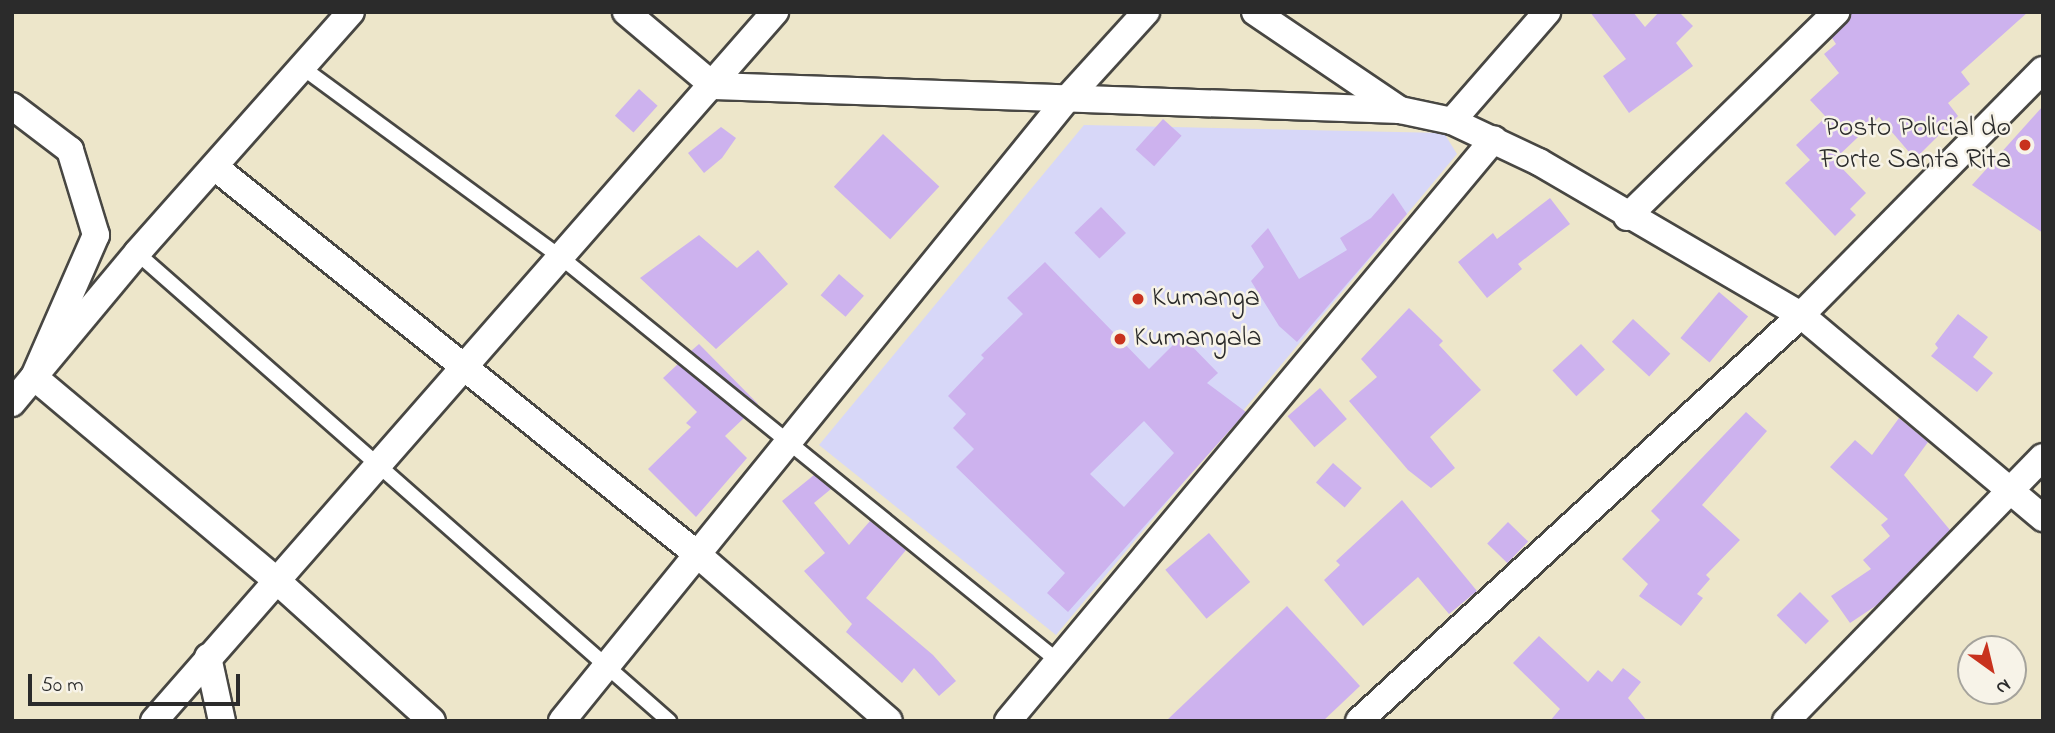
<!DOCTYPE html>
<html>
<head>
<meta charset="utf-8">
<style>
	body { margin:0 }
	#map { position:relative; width:2055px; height:733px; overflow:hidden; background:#ede6ca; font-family:"Indie Flower",sans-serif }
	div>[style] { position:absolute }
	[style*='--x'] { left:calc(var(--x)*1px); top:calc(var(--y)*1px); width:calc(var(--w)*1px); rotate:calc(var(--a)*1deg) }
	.built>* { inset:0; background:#d7d7f8 }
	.building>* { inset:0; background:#cdb2ee; transform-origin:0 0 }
	.roads { filter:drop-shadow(2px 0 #484743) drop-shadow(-2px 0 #484743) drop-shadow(0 2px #484743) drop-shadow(0 -2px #484743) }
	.service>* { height:14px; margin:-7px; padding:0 7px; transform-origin:7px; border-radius:7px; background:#fff }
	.minor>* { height:26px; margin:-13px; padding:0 13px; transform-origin:13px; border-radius:13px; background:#fff }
	.dots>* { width:19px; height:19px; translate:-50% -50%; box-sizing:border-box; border:4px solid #f7f3e8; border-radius:50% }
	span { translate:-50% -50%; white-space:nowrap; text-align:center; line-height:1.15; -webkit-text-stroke:5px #f7f3e8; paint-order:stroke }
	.poi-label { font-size:28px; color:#2b2b2b }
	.right { translate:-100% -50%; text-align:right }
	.left { translate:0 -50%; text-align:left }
	.frame { position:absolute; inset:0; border:14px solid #2b2b2b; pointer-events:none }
	.north { position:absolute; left:1957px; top:635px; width:70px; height:70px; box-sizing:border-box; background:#f7f3e8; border:2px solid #a5a39c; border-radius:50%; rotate:146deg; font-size:19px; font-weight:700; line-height:28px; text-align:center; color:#2b2b2b }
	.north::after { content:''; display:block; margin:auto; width:24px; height:32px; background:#c8321e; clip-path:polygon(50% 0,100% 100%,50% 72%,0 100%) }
	.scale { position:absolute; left:28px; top:674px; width:212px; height:32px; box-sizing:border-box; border:4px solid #2b2b2b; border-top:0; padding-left:9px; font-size:21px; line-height:24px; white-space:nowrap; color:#2b2b2b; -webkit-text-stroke:5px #f7f3e8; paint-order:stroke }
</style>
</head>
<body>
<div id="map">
	<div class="built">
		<i style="clip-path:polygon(1084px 125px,1444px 133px,1457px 154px,1056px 635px,819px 445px)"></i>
	</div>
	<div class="building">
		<i style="clip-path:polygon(1590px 12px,1633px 12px,1645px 27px,1659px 12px,1679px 12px,1693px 26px,1676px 43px,1693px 66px,1629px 113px,1603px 76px,1626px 59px)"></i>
		<i style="clip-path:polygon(1851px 12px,2028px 12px,1961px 72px,1970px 84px,1948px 103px,1958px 116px,1915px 159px,1879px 117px,1834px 160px,1866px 193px,1850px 209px,1856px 215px,1835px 236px,1785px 183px,1810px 160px,1796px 145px,1826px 117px,1810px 100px,1839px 73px,1824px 54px,1836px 44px,1832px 38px)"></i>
		<i style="left:639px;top:89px;width:25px;height:36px;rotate:42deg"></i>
		<i style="clip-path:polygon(2043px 106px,2043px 233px,1972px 185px)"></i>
		<i style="left:1163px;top:119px;width:25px;height:41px;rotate:42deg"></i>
		<i style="clip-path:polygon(721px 127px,736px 138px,722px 158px,704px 173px,688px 153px)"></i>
		<i style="left:883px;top:134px;width:77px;height:72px;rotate:43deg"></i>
		<i style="clip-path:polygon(1393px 193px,1407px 214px,1297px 342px,1279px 326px,1251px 281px,1264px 267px,1251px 246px,1268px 228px,1299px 279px,1347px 250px,1340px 238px,1371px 218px)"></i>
		<i style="clip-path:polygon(1550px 198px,1570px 224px,1518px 264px,1522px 269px,1487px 298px,1458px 262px,1493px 233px,1497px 239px)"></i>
		<i style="left:1101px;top:207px;width:36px;height:37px;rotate:46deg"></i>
		<i style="clip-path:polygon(699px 235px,737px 268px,758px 250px,788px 284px,716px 349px,640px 278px)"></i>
		<i style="clip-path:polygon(evenodd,1045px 262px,1149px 369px,1182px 336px,1218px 373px,1207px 383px,1246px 412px,1068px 612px,1047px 593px,1065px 573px,956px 467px,974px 449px,953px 428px,966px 414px,948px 396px,984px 358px,981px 355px,1023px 314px,1007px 298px,1045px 262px,1144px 421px,1174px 453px,1124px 507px,1090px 474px,1144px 421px)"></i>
		<i style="left:839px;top:274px;width:33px;height:28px;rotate:41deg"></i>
		<i style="left:1719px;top:292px;width:38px;height:60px;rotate:40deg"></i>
		<i style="clip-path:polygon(1409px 308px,1443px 341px,1439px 345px,1481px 390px,1430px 437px,1455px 468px,1431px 488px,1408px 470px,1349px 401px,1377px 377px,1361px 359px)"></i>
		<i style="clip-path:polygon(1958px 314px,1988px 337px,1973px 357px,1993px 373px,1977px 392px,1931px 356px,1938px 348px,1935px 344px)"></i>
		<i style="left:1633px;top:319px;width:51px;height:31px;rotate:43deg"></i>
		<i style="clip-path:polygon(699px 344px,758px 404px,757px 405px,691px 351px)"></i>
		<i style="left:1581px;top:344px;width:35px;height:39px;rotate:47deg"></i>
		<i style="clip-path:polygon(678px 364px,744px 418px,725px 436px,747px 458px,696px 517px,648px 469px,691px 427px,686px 423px,697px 412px,663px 378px)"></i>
		<i style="left:1320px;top:388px;width:41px;height:43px;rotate:49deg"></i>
		<i style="clip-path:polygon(1746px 412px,1767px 431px,1702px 505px,1740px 540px,1706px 575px,1710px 579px,1697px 594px,1703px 598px,1681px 626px,1639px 596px,1648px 584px,1622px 559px,1660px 520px,1651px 511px)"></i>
		<i style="clip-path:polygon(1899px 418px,1928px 442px,1904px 475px,1950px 530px,1877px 605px,1850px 623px,1831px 596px,1871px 569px,1863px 560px,1890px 536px,1881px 525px,1888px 519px,1830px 467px,1855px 440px,1872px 455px)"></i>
		<i style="left:1333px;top:463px;width:38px;height:26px;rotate:41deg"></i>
		<i style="clip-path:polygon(814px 475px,831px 489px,814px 503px,849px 545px,870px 521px,906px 550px,866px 598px,933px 655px,956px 681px,939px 696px,914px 668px,902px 683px,846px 632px,852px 624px,804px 571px,825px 553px,782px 501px)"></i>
		<i style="clip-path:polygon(1402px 500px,1477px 591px,1449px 614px,1418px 577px,1363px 626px,1324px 580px,1340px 565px,1336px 561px)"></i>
		<i style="left:1508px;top:522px;width:28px;height:30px;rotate:44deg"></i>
		<i style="left:1209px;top:533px;width:64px;height:57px;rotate:50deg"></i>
		<i style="left:1800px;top:592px;width:41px;height:33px;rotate:45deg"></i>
		<i style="clip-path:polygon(1287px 606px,1360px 686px,1323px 721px,1166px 721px)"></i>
		<i style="clip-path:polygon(1539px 636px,1588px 682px,1598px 670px,1612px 682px,1623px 668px,1641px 682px,1628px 698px,1647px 721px,1550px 721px,1560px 709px,1513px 663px)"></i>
	</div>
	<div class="roads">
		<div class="service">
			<i style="--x:303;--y:68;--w:323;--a:36.3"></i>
			<i style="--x:563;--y:259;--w:638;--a:39.08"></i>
			<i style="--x:137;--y:253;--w:709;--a:41.34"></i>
		</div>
		<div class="minor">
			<i style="--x:626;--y:12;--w:115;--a:40.1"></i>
			<i style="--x:714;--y:86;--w:686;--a:2"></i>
			<i style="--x:1400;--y:110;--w:53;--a:11.9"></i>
			<i style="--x:1452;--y:121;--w:96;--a:25.2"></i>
			<i style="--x:1539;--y:162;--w:303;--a:30.3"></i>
			<i style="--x:1801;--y:315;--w:316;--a:40"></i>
			<i style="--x:1255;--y:12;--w:175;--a:34.1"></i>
			<i style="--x:12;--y:106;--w:73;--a:37.2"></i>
			<i style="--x:70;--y:150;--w:89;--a:73"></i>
			<i style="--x:96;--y:235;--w:155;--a:113.6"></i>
			<i style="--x:34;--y:377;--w:316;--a:40"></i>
			<i style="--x:276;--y:580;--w:210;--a:42.1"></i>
			<i style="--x:1452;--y:121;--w:145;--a:-48.9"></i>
			<i style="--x:216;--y:168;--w:617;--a:38.75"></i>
			<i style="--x:697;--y:554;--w:254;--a:41"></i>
			<i style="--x:1627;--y:217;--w:293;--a:-44.4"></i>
			<i style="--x:12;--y:403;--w:195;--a:-50.2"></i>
			<i style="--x:137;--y:253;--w:322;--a:-48.4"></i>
			<i style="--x:208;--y:657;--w:66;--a:77.7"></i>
			<i style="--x:154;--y:721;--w:943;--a:-48.79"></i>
			<i style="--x:562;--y:721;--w:800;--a:-50.94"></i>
			<i style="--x:1066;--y:100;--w:119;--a:-47.7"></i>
			<i style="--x:1008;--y:721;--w:758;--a:-50.14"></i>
			<i style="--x:1359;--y:721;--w:600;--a:-42.57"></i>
			<i style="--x:1801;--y:315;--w:344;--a:-45.4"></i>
			<i style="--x:1786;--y:721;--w:368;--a:-45.8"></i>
		</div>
	</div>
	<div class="dots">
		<i style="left:2025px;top:145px;background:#c8321e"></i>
		<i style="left:1138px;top:299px;background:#c8321e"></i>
		<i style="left:1120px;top:339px;background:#c8321e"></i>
	</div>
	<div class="poi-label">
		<span class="right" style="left:2011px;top:145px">Posto Policial do<br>Forte Santa Rita</span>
		<span class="left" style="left:1152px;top:299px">Kumanga</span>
		<span class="left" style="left:1134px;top:339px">Kumangala</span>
	</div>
	<div class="frame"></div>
	<div class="north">N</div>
	<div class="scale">50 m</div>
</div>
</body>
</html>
